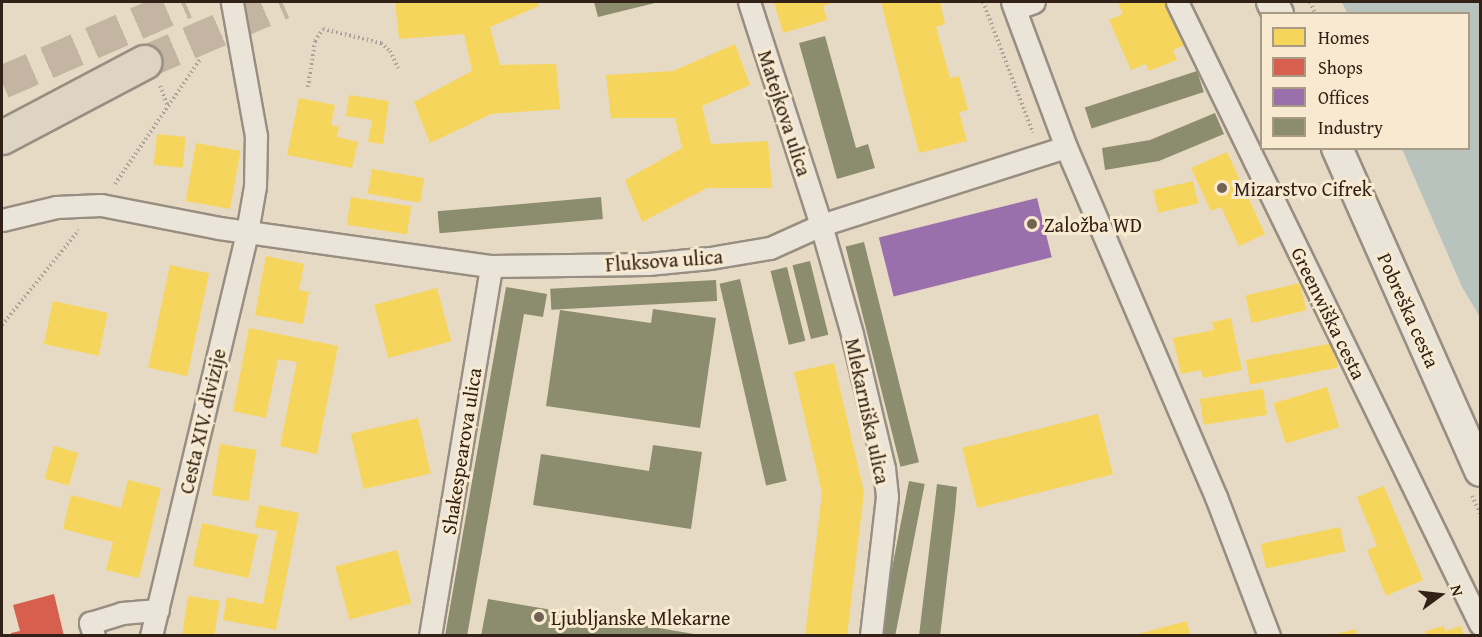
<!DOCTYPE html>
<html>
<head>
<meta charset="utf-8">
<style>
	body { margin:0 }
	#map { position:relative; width:1482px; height:637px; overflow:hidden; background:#e7dac4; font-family:"Gentium Book Plus",serif }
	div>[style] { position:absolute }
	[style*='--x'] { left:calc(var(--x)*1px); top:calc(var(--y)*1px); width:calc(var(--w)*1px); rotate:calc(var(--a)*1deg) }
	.water>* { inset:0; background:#b7c3bc }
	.homes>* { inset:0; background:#f6d55c; transform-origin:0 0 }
	.shops>* { inset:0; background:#d6604d }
	.offices>* { inset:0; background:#9970ab; transform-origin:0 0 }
	.industry>* { inset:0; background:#8c8c6e; transform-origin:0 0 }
	.highway-tunnel>* { height:33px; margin-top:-16.5px; transform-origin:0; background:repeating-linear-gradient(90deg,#c3b5a1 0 33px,transparent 0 49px) }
	.path>* { height:4px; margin-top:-2px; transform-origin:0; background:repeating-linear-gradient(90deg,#a9a299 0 1.5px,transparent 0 4.5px) }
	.roads { filter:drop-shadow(2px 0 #988e81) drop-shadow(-2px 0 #988e81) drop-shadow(0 2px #988e81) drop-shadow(0 -2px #988e81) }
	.street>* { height:21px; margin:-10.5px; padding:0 10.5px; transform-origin:10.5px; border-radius:10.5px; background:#eae4d9 }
	.secondary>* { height:30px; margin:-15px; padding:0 15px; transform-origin:15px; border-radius:15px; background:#eae4d9 }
	.highway>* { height:33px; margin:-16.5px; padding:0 16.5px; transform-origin:16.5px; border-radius:16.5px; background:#ded4c4 }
	.dots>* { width:16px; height:16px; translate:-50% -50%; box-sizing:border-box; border:3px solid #f8ead0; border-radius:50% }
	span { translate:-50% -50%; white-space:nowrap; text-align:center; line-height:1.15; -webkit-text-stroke:6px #f8ead0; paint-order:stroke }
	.street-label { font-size:20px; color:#322116 }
	.poi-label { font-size:20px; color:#322116 }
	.left { translate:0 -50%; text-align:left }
	.frame { position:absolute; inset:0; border:3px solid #322116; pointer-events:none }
	.legend { position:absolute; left:1260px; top:12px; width:210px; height:138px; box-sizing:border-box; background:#f8ead0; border:2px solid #a99a86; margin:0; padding:8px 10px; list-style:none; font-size:18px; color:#322116 }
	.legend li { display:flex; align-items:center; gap:12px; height:30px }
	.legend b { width:30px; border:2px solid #a99a86 }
	.north { position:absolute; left:1410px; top:565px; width:60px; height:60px; -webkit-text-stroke:4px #f8ead0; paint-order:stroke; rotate:75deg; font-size:16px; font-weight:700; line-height:24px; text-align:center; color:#322116 }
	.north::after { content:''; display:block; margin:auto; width:21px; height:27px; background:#322116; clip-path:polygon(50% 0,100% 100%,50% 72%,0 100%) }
</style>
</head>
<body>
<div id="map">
	<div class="water">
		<i style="clip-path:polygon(1342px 2px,1480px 2px,1480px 317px,1462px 287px,1402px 149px,1468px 148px,1468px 14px,1347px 13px)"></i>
	</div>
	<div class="homes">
		<i style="clip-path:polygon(395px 2px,537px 2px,539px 6px,490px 27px,500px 65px,556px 64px,560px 109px,491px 114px,430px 143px,414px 102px,472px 71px,464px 34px,399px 39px)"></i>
		<i style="clip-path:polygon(774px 2px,834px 2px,823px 6px,827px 20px,783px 33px)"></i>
		<i style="clip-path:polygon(881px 2px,940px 2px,945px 24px,936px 27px,950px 78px,959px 76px,968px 110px,959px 112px,967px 141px,919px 153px)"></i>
		<i style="clip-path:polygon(1124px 2px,1169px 2px,1187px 44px,1173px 50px,1177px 60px,1149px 71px,1146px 64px,1131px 70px,1109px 20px,1123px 14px,1118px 4px)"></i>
		<i style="clip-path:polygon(735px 44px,750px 85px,702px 106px,711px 144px,768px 141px,772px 188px,707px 188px,642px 222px,625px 180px,682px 148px,675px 118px,611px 118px,606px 75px,673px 71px)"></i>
		<i style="clip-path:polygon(349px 95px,389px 101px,383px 144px,368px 142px,372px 120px,346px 116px)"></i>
		<i style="clip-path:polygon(299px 98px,335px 105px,331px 125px,339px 127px,337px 137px,358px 142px,352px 168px,287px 155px)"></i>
		<i style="left:157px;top:134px;width:29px;height:31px;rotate:6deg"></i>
		<i style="left:196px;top:143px;width:45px;height:59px;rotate:10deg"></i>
		<i style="clip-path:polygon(1227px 152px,1265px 234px,1239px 246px,1221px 207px,1211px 211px,1191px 168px)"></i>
		<i style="left:372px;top:169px;width:53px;height:25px;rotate:10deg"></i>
		<i style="left:1193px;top:181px;width:23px;height:41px;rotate:77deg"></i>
		<i style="left:351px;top:197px;width:61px;height:28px;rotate:9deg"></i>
		<i style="clip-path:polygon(266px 256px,304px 264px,299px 290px,309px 292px,303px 324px,255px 315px)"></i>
		<i style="left:170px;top:265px;width:40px;height:105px;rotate:12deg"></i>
		<i style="left:1300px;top:283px;width:28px;height:56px;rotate:77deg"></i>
		<i style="left:437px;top:288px;width:55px;height:65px;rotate:75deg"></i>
		<i style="left:53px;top:301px;width:56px;height:44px;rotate:12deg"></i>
		<i style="clip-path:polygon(1231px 318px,1242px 370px,1203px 378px,1201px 370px,1181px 374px,1173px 338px,1214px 330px,1212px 322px)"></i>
		<i style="clip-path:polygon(249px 328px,338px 346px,317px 454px,280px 446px,297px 362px,278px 359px,266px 418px,233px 411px)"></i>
		<i style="left:1333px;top:343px;width:25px;height:89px;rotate:79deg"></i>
		<i style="clip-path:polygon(834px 363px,864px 492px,847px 636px,805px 636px,822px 493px,794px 372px)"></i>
		<i style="left:1327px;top:387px;width:42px;height:56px;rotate:73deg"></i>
		<i style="left:1263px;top:389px;width:26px;height:64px;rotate:81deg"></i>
		<i style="left:1098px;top:414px;width:62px;height:140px;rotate:76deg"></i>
		<i style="left:418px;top:418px;width:57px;height:69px;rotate:77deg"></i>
		<i style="left:220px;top:444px;width:37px;height:52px;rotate:9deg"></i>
		<i style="left:54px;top:446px;width:25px;height:34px;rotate:16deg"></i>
		<i style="clip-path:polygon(128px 480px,161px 488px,139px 578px,106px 570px,113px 542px,63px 529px,71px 495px,121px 508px)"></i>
		<i style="clip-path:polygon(1384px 486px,1423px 580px,1386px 596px,1367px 550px,1377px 546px,1357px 497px)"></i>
		<i style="clip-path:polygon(259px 505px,299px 513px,276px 630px,223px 620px,227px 597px,263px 604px,277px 531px,255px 527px)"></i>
		<i style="left:202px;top:523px;width:57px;height:44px;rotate:12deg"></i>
		<i style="left:1340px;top:527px;width:25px;height:81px;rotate:78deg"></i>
		<i style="left:397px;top:550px;width:55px;height:64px;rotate:75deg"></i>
		<i style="clip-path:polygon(188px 596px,220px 601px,214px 636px,182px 636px)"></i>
		<i style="clip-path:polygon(1187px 621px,1190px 636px,1134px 636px,1134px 635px)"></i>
		<i style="clip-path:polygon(1444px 626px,1445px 631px,1461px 626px,1464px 636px,1426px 636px,1425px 631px)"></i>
		<i style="clip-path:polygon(1356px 629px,1357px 636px,1331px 636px,1331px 635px)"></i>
	</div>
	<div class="shops">
		<i style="clip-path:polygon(54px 594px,64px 636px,12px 636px,11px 633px,20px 631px,13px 605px)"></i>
	</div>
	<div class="offices">
		<i style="left:1037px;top:198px;width:61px;height:163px;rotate:76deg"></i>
	</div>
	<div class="industry">
		<i style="clip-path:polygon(594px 2px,659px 2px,598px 17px)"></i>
		<i style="clip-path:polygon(825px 36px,856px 148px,868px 144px,875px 168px,837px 179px,799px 43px)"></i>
		<i style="left:1197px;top:71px;width:22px;height:118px;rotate:72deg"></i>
		<i style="clip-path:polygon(1215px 113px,1224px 134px,1159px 161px,1105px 170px,1102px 148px,1150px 140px)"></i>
		<i style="left:601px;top:197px;width:22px;height:164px;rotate:85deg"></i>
		<i style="left:864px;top:242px;width:227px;height:19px;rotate:76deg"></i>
		<i style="left:810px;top:261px;width:76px;height:18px;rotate:76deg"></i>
		<i style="left:787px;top:267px;width:76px;height:17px;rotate:76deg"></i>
		<i style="left:740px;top:279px;width:207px;height:21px;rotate:77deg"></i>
		<i style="left:716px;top:280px;width:21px;height:166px;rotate:87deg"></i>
		<i style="clip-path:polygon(506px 287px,547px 294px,543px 317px,524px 314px,467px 636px,445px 636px)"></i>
		<i style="clip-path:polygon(653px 309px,716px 318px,700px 428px,546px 406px,560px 310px,651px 323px)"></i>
		<i style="clip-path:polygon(653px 445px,702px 452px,691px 529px,533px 505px,541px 454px,649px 471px)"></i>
		<i style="left:909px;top:481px;width:16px;height:156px;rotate:11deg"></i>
		<i style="clip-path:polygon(937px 484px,957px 487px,955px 511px,940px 636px,919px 636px)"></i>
		<i style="clip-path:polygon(488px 599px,694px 634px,694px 636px,481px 636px)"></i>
	</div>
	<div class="highway-tunnel">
		<i style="--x:144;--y:62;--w:151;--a:-23.3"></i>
		<i style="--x:2;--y:82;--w:200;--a:-23.6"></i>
	</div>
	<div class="path">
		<i style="--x:983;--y:2;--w:140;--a:69.1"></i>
		<i style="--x:1310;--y:2;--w:13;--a:67"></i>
		<i style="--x:160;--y:86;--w:22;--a:69"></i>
		<i style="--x:308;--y:87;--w:47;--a:-81.3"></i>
		<i style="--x:315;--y:41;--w:14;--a:-56"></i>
		<i style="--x:323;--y:29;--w:60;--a:13.6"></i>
		<i style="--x:381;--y:43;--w:12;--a:42"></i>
		<i style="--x:390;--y:51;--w:19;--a:65"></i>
		<i style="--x:115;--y:184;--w:153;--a:-55.7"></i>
		<i style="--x:2;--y:325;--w:122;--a:-51"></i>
		<i style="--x:1472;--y:496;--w:20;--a:66"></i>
	</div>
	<div class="roads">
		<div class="street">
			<i style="--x:749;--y:2;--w:234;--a:72.1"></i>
			<i style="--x:821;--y:225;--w:113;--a:74.1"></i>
			<i style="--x:852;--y:334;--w:138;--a:76.6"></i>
			<i style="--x:884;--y:468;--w:29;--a:84"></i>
			<i style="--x:887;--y:497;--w:140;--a:96.6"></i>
			<i style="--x:1012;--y:2;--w:155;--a:69.6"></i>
			<i style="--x:1066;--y:147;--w:381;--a:66.8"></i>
			<i style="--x:1216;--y:497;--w:149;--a:69.1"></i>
			<i style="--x:1177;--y:2;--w:692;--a:64.03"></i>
			<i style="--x:1015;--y:9;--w:20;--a:-20"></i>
			<i style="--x:2;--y:220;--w:56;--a:-13.5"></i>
			<i style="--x:56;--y:207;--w:45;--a:-2.5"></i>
			<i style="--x:101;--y:205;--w:120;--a:11"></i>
			<i style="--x:219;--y:228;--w:275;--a:8"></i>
			<i style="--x:491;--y:266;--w:157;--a:-0.7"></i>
			<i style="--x:648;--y:264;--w:62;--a:-5.5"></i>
			<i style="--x:710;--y:258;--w:61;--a:-9.5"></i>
			<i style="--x:770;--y:248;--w:56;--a:-24.3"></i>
			<i style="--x:821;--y:225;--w:257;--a:-17.7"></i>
			<i style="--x:94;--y:636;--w:14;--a:-107"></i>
			<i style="--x:90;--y:623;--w:34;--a:-17"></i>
			<i style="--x:122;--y:613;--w:36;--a:-5"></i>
			<i style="--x:151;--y:636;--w:415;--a:-76.6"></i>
			<i style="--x:247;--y:232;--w:47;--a:-80.1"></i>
			<i style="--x:255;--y:186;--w:50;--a:-88.9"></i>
			<i style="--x:256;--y:136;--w:136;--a:-100.2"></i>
			<i style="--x:430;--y:636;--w:375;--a:-80.6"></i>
		</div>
		<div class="secondary">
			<i style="--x:1272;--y:2;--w:13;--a:63"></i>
			<i style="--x:1337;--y:148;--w:353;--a:66.1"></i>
		</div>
		<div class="highway">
			<i style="--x:2;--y:137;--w:161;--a:-27.8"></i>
		</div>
	</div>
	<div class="dots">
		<i style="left:1222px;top:188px;background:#716253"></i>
		<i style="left:1032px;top:224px;background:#716253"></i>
		<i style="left:539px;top:617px;background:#716253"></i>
	</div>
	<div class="street-label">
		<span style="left:785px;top:113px;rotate:72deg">Matejkova ulica</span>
		<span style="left:664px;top:260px;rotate:-4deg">Fluksova ulica</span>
		<span style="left:1409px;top:310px;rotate:66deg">Pobreška cesta</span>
		<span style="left:1329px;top:313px;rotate:64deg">Greenwiška cesta</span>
		<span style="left:868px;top:411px;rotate:78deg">Mlekarniška ulica</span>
		<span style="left:202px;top:421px;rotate:-77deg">Cesta XIV. divizije</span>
		<span style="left:461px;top:451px;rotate:-81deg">Shakespearova ulica</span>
	</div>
	<div class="poi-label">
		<span class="left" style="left:1234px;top:188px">Mizarstvo Cifrek</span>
		<span class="left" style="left:1044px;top:224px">Založba WD</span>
		<span class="left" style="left:551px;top:617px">Ljubljanske Mlekarne</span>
	</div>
	<div class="frame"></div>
	<ul class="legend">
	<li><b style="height:16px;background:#f6d55c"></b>Homes</li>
	<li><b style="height:16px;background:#d6604d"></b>Shops</li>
	<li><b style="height:16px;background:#9970ab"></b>Offices</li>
	<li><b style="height:16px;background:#8c8c6e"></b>Industry</li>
	</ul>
	<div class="north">N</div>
</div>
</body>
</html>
